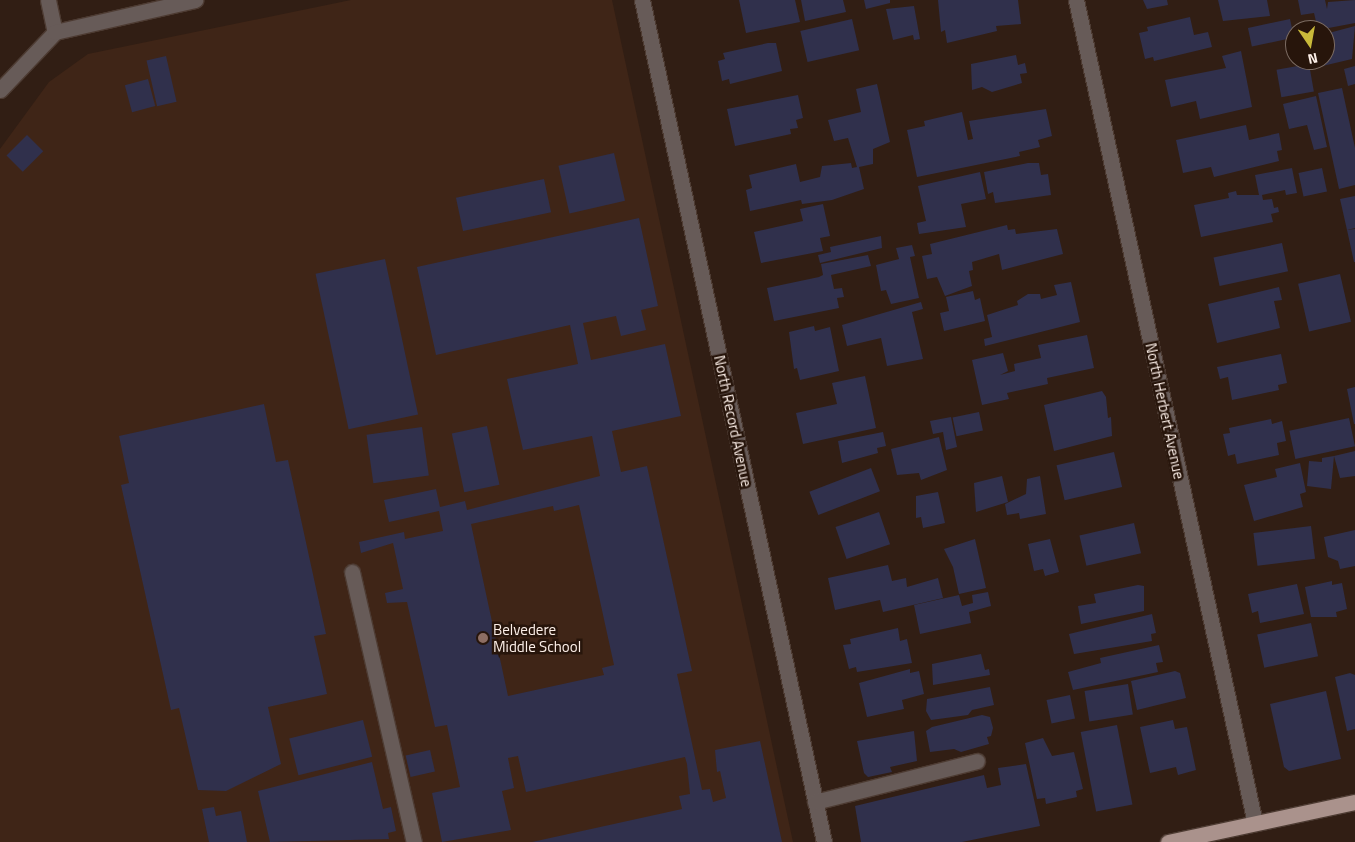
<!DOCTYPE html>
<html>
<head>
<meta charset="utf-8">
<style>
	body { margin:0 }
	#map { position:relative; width:1355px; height:842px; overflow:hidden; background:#311e14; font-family:"Titillium Web",sans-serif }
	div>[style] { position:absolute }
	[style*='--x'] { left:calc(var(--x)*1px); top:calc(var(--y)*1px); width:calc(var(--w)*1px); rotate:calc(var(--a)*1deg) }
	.built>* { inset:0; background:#3f2517 }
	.building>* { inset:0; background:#30304c; transform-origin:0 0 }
	.roads { filter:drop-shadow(1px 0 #4d3b32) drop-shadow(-1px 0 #4d3b32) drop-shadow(0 1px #4d3b32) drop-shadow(0 -1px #4d3b32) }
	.minor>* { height:15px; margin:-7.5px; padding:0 7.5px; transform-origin:7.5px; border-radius:7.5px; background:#675b58 }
	.major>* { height:15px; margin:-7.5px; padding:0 7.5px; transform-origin:7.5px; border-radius:7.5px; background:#aa928c }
	.dots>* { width:14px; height:14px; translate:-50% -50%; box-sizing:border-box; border:2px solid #27150b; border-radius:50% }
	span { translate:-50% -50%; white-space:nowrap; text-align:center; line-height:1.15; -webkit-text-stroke:5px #27150b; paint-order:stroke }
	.street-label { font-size:15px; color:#fcefe8 }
	.poi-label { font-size:15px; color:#fcefe8 }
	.left { translate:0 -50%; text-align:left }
	.north { position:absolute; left:1285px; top:20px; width:50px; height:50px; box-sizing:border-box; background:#27150b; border:1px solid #7c6c63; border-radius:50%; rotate:168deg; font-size:14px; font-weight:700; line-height:20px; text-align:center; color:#fcefe8 }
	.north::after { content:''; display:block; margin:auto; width:18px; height:22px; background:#c9ba3a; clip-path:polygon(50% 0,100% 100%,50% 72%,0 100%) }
</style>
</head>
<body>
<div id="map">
	<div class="built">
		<i style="clip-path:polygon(351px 0,612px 0,793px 842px,0 842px,0 149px,49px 82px,88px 54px)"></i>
	</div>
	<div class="building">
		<i style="clip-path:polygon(739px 0,795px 0,800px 22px,746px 33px)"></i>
		<i style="clip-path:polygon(801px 0,843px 0,846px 12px,805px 21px)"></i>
		<i style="clip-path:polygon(864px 0,890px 0,890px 3px,866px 9px)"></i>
		<i style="clip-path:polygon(938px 0,1018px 0,1021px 24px,996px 26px,997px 31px,947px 43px,945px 30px,941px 32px)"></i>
		<i style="clip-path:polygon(1143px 0,1167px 0,1168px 5px,1147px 9px)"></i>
		<i style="clip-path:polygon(1218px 0,1267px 0,1270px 16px,1223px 21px)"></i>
		<i style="clip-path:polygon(1298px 0,1325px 0,1327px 9px,1328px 2px,1355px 0,1355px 23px,1318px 30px,1314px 13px,1301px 15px)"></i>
		<i style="clip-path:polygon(914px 6px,920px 39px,914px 40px,913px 35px,893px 40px,886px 9px)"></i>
		<i style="clip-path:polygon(1190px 17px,1194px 35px,1208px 32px,1212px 47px,1154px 61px,1153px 57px,1145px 59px,1139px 33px,1148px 31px,1147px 27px)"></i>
		<i style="left:852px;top:19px;width:32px;height:53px;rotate:77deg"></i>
		<i style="left:1290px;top:19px;width:19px;height:43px;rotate:78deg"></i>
		<i style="clip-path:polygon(1355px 26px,1352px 59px,1314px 68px,1312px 60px,1325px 60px,1325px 34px)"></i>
		<i style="clip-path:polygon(768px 43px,776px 43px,782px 71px,730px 84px,729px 79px,722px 81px,718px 61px,725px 59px,723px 53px)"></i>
		<i style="clip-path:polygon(1241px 51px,1252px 107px,1200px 119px,1196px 101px,1171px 107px,1165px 80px,1226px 68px,1222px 56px)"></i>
		<i style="clip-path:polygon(1016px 55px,1018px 65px,1025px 63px,1027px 73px,1020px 74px,1022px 83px,992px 92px,982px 87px,972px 90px,971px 64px)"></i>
		<i style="left:166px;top:56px;width:47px;height:20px;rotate:77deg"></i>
		<i style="left:1309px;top:64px;width:28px;height:33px;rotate:80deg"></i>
		<i style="clip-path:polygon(1355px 66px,1355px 84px,1348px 86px,1344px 69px)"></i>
		<i style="left:148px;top:79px;width:28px;height:24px;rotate:75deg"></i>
		<i style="clip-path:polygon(877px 84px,890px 142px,873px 149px,873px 164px,859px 167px,864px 189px,832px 200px,802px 204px,801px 200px,750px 211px,746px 190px,752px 188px,749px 175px,796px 164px,800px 182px,820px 177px,822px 166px,851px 163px,852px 168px,857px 167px,848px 138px,834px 141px,828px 120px,861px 112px,856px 89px)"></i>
		<i style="clip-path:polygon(1342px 88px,1355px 148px,1355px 185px,1339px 189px,1318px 93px)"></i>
		<i style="clip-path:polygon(798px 95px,803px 118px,796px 120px,798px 128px,790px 129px,791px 134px,735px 146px,727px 109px)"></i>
		<i style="clip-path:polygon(1316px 96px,1327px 147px,1314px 150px,1307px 125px,1289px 129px,1283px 104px)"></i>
		<i style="clip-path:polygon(1046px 109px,1052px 136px,1038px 140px,1040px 147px,1019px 152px,1020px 156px,917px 177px,907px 130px,925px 126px,924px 121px,962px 112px,968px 140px,973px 139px,969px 121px)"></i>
		<i style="clip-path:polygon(1246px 125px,1249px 140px,1279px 133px,1282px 150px,1277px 151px,1279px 161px,1214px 177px,1211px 167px,1183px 173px,1176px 140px)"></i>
		<i style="left:27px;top:135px;width:23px;height:29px;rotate:45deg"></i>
		<i style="left:614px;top:153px;width:49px;height:57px;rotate:77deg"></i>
		<i style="clip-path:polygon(1028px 163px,1039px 163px,1041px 175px,1048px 174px,1051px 195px,995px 203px,993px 192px,988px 194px,984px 172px)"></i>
		<i style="clip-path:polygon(1292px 168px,1297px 193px,1286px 195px,1285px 190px,1262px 195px,1263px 200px,1272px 199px,1274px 208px,1278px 207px,1279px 212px,1271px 214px,1273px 222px,1201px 237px,1194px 205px,1229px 198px,1228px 193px,1236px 191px,1237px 195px,1259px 195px,1255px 175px)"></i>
		<i style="left:1322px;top:168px;width:24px;height:24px;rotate:78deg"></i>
		<i style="clip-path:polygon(980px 172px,986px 199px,961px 204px,966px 227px,919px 234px,917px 223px,926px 221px,918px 186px)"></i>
		<i style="left:544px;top:179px;width:34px;height:90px;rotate:78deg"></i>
		<i style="clip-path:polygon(1355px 196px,1355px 228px,1347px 230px,1340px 199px)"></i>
		<i style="clip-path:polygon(823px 204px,830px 236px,820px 238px,823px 251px,761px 263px,754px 232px,803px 221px,800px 209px)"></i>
		<i style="clip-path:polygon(evenodd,639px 218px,658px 306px,641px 310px,646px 330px,621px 336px,616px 316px,583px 323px,591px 360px,665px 344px,681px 416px,612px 431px,621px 472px,647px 466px,692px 671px,677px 674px,702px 790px,710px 789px,713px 802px,726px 798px,720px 771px,717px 772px,715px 750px,760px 741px,782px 842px,532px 842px,682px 809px,679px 796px,690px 794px,687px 764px,685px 757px,526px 792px,518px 756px,508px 758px,514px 788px,502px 791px,511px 830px,442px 842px,432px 793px,460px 787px,447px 725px,435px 727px,407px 602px,387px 603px,385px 593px,403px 589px,393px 543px,361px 553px,359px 542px,404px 532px,405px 539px,443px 531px,439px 511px,389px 522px,384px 500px,436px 489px,440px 507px,465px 501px,467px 510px,600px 476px,592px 436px,523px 450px,507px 379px,578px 364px,570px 325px,436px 355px,417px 267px,639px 218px,579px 505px,614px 665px,602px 668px,604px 675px,508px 696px,471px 524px,553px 506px,554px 511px,579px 505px)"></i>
		<i style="clip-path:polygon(1007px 225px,1008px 230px,1015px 229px,1016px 234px,1057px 229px,1063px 254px,1002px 270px,999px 254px,972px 262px,973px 270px,969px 271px,972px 286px,945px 296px,937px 277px,927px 279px,922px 256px,932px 254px,930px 244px)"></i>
		<i style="clip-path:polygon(1355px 229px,1355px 262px,1354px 262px,1347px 230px)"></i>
		<i style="clip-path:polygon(881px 236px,882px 248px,820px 263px,818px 255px,831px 252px,830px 247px)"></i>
		<i style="left:1282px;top:243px;width:29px;height:70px;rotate:78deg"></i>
		<i style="clip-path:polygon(912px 245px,915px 256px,910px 257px,919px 298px,891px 304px,886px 290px,881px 291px,876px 265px,899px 259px,896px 248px)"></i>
		<i style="clip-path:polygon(868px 255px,871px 266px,831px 275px,834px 289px,842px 288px,844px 297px,837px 298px,839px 308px,774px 321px,767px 288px,819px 277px,823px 275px,821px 264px)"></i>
		<i style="left:385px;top:259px;width:159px;height:71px;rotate:78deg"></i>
		<i style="left:1340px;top:274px;width:49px;height:43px;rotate:77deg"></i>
		<i style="clip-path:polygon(1071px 282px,1080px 322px,985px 346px,984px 339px,992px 337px,987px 315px,1018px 305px,1017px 301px,1028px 294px,1040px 294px,1041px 299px,1057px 295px,1054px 285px)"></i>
		<i style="clip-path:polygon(1279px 287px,1282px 300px,1274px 301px,1280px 328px,1217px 343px,1208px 304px)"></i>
		<i style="clip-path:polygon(973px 291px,975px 300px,980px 298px,985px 321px,944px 331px,940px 313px,949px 311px,946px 297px)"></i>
		<i style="clip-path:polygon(921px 302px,923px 309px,912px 312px,923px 359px,887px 366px,881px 338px,847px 346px,842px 325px)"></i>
		<i style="clip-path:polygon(814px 326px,815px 331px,830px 327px,839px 371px,800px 380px,797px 368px,794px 369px,789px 332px)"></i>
		<i style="clip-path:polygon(1087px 335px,1094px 368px,1047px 378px,1048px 384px,1007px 393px,1009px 399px,982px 405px,972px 360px,1003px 353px,1008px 371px,1000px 375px,1015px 371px,1014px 364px,1041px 358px,1038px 345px)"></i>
		<i style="clip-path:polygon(1281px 354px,1287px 383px,1278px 385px,1279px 390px,1232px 400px,1228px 377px,1220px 379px,1217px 367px)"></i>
		<i style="clip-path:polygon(865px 376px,876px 428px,803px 444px,796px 413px,837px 404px,832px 383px)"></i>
		<i style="clip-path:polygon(1355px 387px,1355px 424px,1354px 424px,1347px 389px)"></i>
		<i style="clip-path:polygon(1102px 391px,1106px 397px,1108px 418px,1111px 417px,1112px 436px,1054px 451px,1044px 405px)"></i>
		<i style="clip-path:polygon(264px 404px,276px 462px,288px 460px,326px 634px,314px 636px,327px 694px,268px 707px,281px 764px,226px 791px,198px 790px,179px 708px,171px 710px,121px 485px,129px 483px,119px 436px)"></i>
		<i style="left:979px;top:412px;width:19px;height:27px;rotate:78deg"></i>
		<i style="clip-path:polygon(951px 417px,957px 447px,946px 450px,943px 432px,933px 434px,930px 421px)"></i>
		<i style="left:1349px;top:418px;width:29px;height:61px;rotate:78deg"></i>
		<i style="clip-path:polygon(1271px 419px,1272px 424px,1282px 421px,1286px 441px,1277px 443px,1279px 455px,1237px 464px,1235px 454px,1228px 456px,1223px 434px,1230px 433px,1229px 428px)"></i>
		<i style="left:487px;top:426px;width:60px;height:36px;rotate:78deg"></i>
		<i style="left:422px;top:427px;width:49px;height:56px;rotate:82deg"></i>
		<i style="clip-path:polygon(883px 432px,886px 446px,877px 448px,878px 453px,842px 463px,838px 441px)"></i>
		<i style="clip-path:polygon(939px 437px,947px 470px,921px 480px,919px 473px,897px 475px,891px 449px)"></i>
		<i style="clip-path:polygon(1355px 451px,1355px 476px,1340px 478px,1334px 456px)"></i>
		<i style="left:1114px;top:452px;width:36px;height:59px;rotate:77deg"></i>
		<i style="clip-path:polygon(1334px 456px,1331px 489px,1307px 486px,1309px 461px,1322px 462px,1322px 458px)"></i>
		<i style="clip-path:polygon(1300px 463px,1306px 492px,1300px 494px,1303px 507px,1254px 521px,1244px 485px,1277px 477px,1275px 469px)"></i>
		<i style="left:871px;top:468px;width:25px;height:66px;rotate:69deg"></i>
		<i style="clip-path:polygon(1002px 476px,1008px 502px,976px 512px,974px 483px)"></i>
		<i style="clip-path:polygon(1040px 476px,1046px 514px,1020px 519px,1019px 513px,1007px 515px,1005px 504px,1026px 494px,1027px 479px)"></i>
		<i style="clip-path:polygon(938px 492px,945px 523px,923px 528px,921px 517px,916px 518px,916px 496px)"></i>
		<i style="left:879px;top:512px;width:34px;height:46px;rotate:71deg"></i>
		<i style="left:1134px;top:523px;width:31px;height:56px;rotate:77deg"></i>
		<i style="left:1311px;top:526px;width:33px;height:58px;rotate:83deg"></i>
		<i style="clip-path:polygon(1355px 530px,1355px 566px,1340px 569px,1338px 561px,1328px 557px,1324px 537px)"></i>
		<i style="clip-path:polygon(975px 539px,986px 588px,959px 594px,953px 567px,944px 549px)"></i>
		<i style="clip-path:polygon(1050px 539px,1059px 572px,1045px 576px,1043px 569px,1034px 571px,1028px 544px)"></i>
		<i style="clip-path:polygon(888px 565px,892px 581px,906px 578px,907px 587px,938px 578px,943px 598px,883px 612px,880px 600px,835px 610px,828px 578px)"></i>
		<i style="clip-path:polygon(1332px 581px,1332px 585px,1342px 583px,1347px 609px,1336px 612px,1337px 617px,1311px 617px,1305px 587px)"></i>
		<i style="clip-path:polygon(1297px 584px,1304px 614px,1260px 623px,1258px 611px,1252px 613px,1248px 594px)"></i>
		<i style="clip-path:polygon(1138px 585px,1144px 586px,1144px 611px,1081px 624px,1078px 606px,1096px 603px,1094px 594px)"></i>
		<i style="clip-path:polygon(988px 592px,991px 606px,969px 612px,971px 623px,920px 634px,914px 605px,959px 595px,962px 606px,973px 603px,972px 595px)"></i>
		<i style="clip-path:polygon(1152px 614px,1156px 633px,1151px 634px,1152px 641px,1074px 654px,1069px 634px)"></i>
		<i style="left:1311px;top:623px;width:34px;height:55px;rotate:78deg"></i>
		<i style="clip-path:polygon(898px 628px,900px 641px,907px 639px,912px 663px,857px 672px,856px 667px,849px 669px,843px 645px,851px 644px,850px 639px)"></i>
		<i style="clip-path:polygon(1159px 645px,1163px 662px,1156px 663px,1158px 672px,1073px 690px,1068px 672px,1101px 663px,1100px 658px)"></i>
		<i style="clip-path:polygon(981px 654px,985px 670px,989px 669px,990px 675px,933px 685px,932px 664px)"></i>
		<i style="clip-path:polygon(910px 669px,910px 673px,919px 671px,924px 694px,902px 700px,904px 709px,867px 717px,859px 683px)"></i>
		<i style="clip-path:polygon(1175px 671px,1180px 673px,1186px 698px,1137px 710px,1131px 681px)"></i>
		<i style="clip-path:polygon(1350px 673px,1355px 675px,1355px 729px,1347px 731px,1335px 677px)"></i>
		<i style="left:1128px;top:684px;width:31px;height:44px;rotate:81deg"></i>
		<i style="clip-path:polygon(990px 687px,994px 705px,972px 710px,968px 715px,931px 720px,926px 711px,927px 699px)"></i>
		<i style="clip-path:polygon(1326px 691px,1341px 759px,1289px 771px,1284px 767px,1270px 704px)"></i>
		<i style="left:1070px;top:695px;width:24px;height:24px;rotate:78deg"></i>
		<i style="clip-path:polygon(982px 715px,990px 717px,993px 728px,991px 736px,987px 737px,989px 744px,961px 752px,954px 749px,930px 752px,926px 731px,932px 727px)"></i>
		<i style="left:363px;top:720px;width:38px;height:76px;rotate:76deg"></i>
		<i style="clip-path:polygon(1173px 720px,1175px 729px,1187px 727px,1196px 770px,1178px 775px,1176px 767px,1150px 773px,1140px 727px)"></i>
		<i style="left:1117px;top:725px;width:81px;height:37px;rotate:79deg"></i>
		<i style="clip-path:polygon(914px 731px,917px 761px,890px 767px,892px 772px,868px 777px,864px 773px,857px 741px)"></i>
		<i style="clip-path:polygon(1043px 738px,1052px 756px,1074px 752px,1083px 789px,1076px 791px,1077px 797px,1046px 804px,1045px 798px,1037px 799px,1025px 743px)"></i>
		<i style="left:430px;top:750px;width:22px;height:25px;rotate:77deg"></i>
		<i style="clip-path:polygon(372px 762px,383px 809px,391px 807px,396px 831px,388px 833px,389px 839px,270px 842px,258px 791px)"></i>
		<i style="clip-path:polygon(1026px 764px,1040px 826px,962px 842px,861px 842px,855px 806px,984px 775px,987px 788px,1001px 785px,998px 768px)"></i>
		<i style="clip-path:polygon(214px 807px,216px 816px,241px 811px,247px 842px,209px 842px,202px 809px)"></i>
	</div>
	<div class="roads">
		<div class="minor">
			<i style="--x:48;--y:0;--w:33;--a:78"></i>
			<i style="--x:642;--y:0;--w:861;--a:77.8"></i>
			<i style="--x:1076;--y:0;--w:842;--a:77.73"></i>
			<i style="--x:0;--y:90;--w:80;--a:-46.5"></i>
			<i style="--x:55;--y:32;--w:144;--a:-12.9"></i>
			<i style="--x:352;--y:572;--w:277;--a:77.1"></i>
			<i style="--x:815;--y:802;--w:167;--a:-14.2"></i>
		</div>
		<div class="major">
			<i style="--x:1168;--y:842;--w:191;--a:-12.1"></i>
		</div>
	</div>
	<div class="dots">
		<i style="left:483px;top:638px;background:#8d6e63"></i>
	</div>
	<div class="street-label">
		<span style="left:1165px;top:411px;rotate:78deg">North Herbert Avenue</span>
		<span style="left:733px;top:421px;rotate:78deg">North Record Avenue</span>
	</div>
	<div class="poi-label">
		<span class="left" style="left:493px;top:638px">Belvedere<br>Middle School</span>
	</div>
	<div class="north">N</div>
</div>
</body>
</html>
